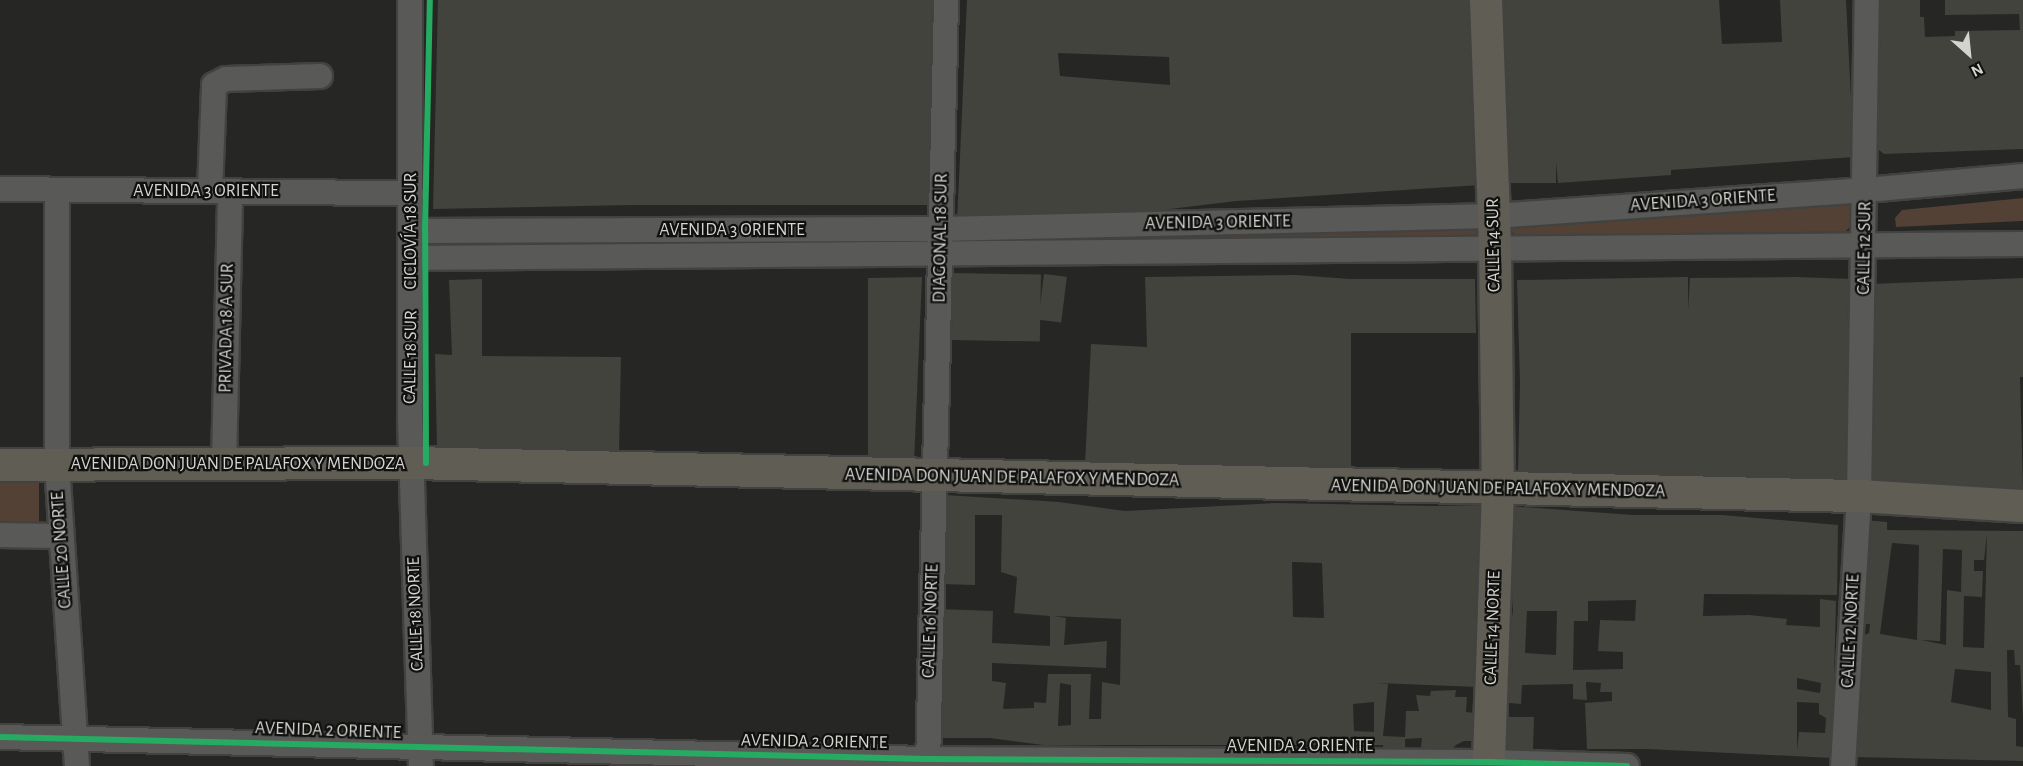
<!DOCTYPE html>
<html>
<head>
<meta charset="utf-8">
<style>
	body { margin:0 }
	#map { position:relative; width:2023px; height:766px; overflow:hidden; background:#262624; font-family:"Alegreya Sans",sans-serif }
	div>[style] { position:absolute }
	[style*='--x'] { left:calc(var(--x)*1px); top:calc(var(--y)*1px); width:calc(var(--w)*1px); rotate:calc(var(--a)*1deg) }
	.green>* { inset:0; background:#524134; transform-origin:0 0 }
	.building>* { inset:0; background:#41433c; transform-origin:0 0 }
	.roads { filter:drop-shadow(2px 0 #424240) drop-shadow(-2px 0 #424240) drop-shadow(0 2px #424240) drop-shadow(0 -2px #424240) }
	.minor>* { height:24px; margin:-12px; padding:0 12px; transform-origin:12px; border-radius:12px; background:#595958 }
	.major>* { height:32px; margin:-16px; padding:0 16px; transform-origin:16px; border-radius:16px; background:#605d55 }
	.cycleway>* { height:6px; margin:-3px; padding:0 3px; transform-origin:3px; border-radius:3px; background:#26ab63 }
	span { translate:-50% -50%; white-space:nowrap; text-align:center; line-height:1.15; -webkit-text-stroke:4.5px #10100e; paint-order:stroke }
	.street-label { font-size:18px; color:#d3d3d0 }
	.north { position:absolute; left:1939px; top:24px; width:60px; height:60px; -webkit-text-stroke:4px #10100e; paint-order:stroke; rotate:153deg; font-size:16px; font-weight:700; line-height:24px; text-align:center; color:#d3d3d0 }
	.north::after { content:''; display:block; margin:auto; width:21px; height:27px; background:#d3d3d0; clip-path:polygon(50% 0,100% 100%,50% 72%,0 100%) }
</style>
</head>
<body>
<div id="map">
	<div class="green">
		<i style="clip-path:polygon(1844px 196px,1852px 204px,1852px 224px,1843px 235px,1517px 235px,1511px 232px,1513px 223px)"></i>
		<i style="clip-path:polygon(2023px 198px,2023px 221px,1896px 227px,1895px 218px,1902px 210px)"></i>
		<i style="clip-path:polygon(1480px 224px,1480px 236px,1137px 243px,1135px 240px,1135px 235px)"></i>
		<i style="left:0;top:480px;width:39px;height:42px"></i>
	</div>
	<div class="building">
		<i style="clip-path:polygon(438px 0,932px 0,931px 205px,633px 205px,433px 209px)"></i>
		<i style="clip-path:polygon(evenodd,967px 0,1475px 0,1480px 185px,1236px 201px,1162px 210px,957px 223px,967px 0,1058px 53px,1169px 57px,1170px 85px,1060px 76px,1058px 53px)"></i>
		<i style="clip-path:polygon(1498px 0,1719px 0,1722px 44px,1782px 42px,1780px 0,1846px 0,1854px 157px,1671px 170px,1671px 175px,1558px 183px,1556px 162px,1556px 183px,1504px 183px)"></i>
		<i style="clip-path:polygon(1877px 0,1920px 0,1920px 17px,1924px 17px,1925px 37px,1955px 36px,1955px 31px,2020px 30px,2019px 14px,1945px 15px,1945px 0,2023px 0,2023px 149px,1884px 154px,1874px 146px)"></i>
		<i style="left:953px;top:273px;width:88px;height:67px;rotate:1deg"></i>
		<i style="left:1044px;top:274px;width:23px;height:46px;rotate:7deg"></i>
		<i style="clip-path:polygon(1296px 275px,1350px 279px,1475px 279px,1476px 333px,1351px 333px,1351px 470px,1085px 464px,1091px 344px,1147px 347px,1145px 277px)"></i>
		<i style="clip-path:polygon(922px 277px,914px 463px,868px 461px,868px 278px)"></i>
		<i style="clip-path:polygon(1688px 277px,1688px 310px,1690px 278px,1795px 277px,1853px 279px,1847px 480px,1667px 476px,1605px 477px,1518px 472px,1520px 383px,1517px 280px)"></i>
		<i style="clip-path:polygon(2023px 278px,2023px 377px,2020px 377px,2023px 489px,1862px 482px,1870px 284px)"></i>
		<i style="clip-path:polygon(482px 279px,482px 356px,621px 357px,619px 454px,437px 449px,435px 354px,452px 355px,449px 280px)"></i>
		<i style="clip-path:polygon(evenodd,945px 495px,1059px 502px,1125px 511px,1277px 503px,1434px 506px,1481px 505px,1478px 687px,1377px 683px,1388px 684px,1383px 736px,1405px 737px,1406px 711px,1419px 711px,1416px 695px,1430px 696px,1431px 691px,1456px 690px,1455px 697px,1467px 697px,1466px 712px,1476px 713px,1475px 741px,1464px 741px,1456px 745px,1442px 760px,1420px 755px,1422px 738px,1405px 739px,1405px 754px,1384px 757px,1383px 745px,1043px 745px,990px 738px,938px 738px,939px 609px,993px 611px,992px 643px,1050px 646px,1050px 616px,1014px 613px,1017px 577px,1001px 572px,1002px 515px,975px 515px,975px 585px,939px 584px,945px 495px,1292px 562px,1322px 563px,1324px 618px,1293px 617px,1292px 562px,945px 495px,1053px 616px,1121px 619px,1120px 685px,1102px 682px,1101px 719px,1089px 719px,1091px 674px,1048px 674px,1046px 703px,1034px 702px,1034px 708px,1003px 709px,1006px 683px,992px 681px,992px 663px,1106px 668px,1107px 641px,1064px 645px,1066px 618px,1053px 616px,945px 495px,1060px 683px,1071px 685px,1071px 725px,1058px 726px,1060px 683px,945px 495px,1374px 702px,1374px 732px,1354px 731px,1353px 704px,1374px 702px)"></i>
		<i style="clip-path:polygon(evenodd,1510px 506px,1633px 515px,1722px 515px,1838px 525px,1837px 595px,1704px 594px,1703px 616px,1749px 615px,1787px 619px,1786px 625px,1820px 627px,1820px 599px,1836px 601px,1832px 758px,1648px 749px,1587px 749px,1585px 703px,1612px 701px,1612px 692px,1600px 692px,1601px 683px,1586px 682px,1587px 700px,1573px 699px,1573px 684px,1522px 685px,1521px 704px,1509px 703px,1509px 717px,1534px 717px,1533px 750px,1502px 749px,1505px 671px,1513px 610px,1510px 506px,1636px 600px,1635px 621px,1600px 620px,1598px 651px,1623px 652px,1623px 669px,1573px 670px,1574px 621px,1588px 621px,1588px 601px,1636px 600px,1510px 506px,1527px 611px,1557px 611px,1556px 655px,1525px 653px,1527px 611px,1510px 506px,1797px 678px,1821px 683px,1820px 693px,1797px 689px,1797px 678px,1510px 506px,1797px 702px,1819px 703px,1819px 714px,1826px 718px,1825px 733px,1799px 732px,1797px 751px,1797px 702px)"></i>
		<i style="clip-path:polygon(evenodd,1865px 520px,1887px 522px,1887px 530px,2023px 531px,2023px 717px,2020px 665px,2015px 665px,2014px 650px,2007px 650px,2008px 717px,2016px 719px,2016px 746px,2023px 747px,2023px 761px,1854px 757px,1857px 638px,1869px 633px,1870px 624px,1864px 624px,1866px 604px,1858px 604px,1865px 520px,1987px 534px,1984px 648px,1963px 647px,1964px 596px,1982px 597px,1983px 571px,1974px 571px,1974px 560px,1984px 560px,1987px 534px,1865px 520px,1892px 543px,1919px 545px,1917px 640px,1880px 634px,1892px 543px,1865px 520px,1943px 549px,1962px 550px,1961px 592px,1947px 590px,1946px 645px,1921px 640px,1940px 641px,1943px 549px,1865px 520px,1955px 669px,1991px 672px,1991px 710px,1951px 702px,1955px 669px)"></i>
	</div>
	<div class="roads">
		<div class="minor">
			<i style="--x:410;--y:0;--w:418;--a:90"></i>
			<i style="--x:410;--y:418;--w:348;--a:88.2"></i>
			<i style="--x:0;--y:189;--w:411;--a:0.6"></i>
			<i style="--x:57;--y:190;--w:275;--a:90"></i>
			<i style="--x:57;--y:465;--w:302;--a:86.2"></i>
			<i style="--x:210;--y:191;--w:106;--a:-87.8"></i>
			<i style="--x:214;--y:85;--w:13;--a:-27"></i>
			<i style="--x:226;--y:79;--w:94;--a:-1.8"></i>
			<i style="--x:412;--y:231;--w:529;--a:-0.22"></i>
			<i style="--x:941;--y:229;--w:553;--a:-1.35"></i>
			<i style="--x:1494;--y:216;--w:373;--a:-4"></i>
			<i style="--x:1866;--y:190;--w:158;--a:-5.1"></i>
			<i style="--x:412;--y:258;--w:1611;--a:-0.5"></i>
			<i style="--x:224;--y:465;--w:273;--a:-88.7"></i>
			<i style="--x:0;--y:535;--w:60;--a:1"></i>
			<i style="--x:0;--y:737;--w:927;--a:1.36"></i>
			<i style="--x:927;--y:759;--w:562;--a:0.31"></i>
			<i style="--x:1489;--y:762;--w:138;--a:1.7"></i>
			<i style="--x:928;--y:766;--w:766;--a:-88.65"></i>
			<i style="--x:1843;--y:766;--w:270;--a:-86.6"></i>
			<i style="--x:1859;--y:496;--w:496;--a:-89.1"></i>
		</div>
		<div class="major">
			<i style="--x:1486;--y:0;--w:249;--a:87.9"></i>
			<i style="--x:1495;--y:249;--w:240;--a:89.3"></i>
			<i style="--x:1498;--y:489;--w:277;--a:91.9"></i>
			<i style="--x:0;--y:465;--w:412;--a:-0.3"></i>
			<i style="--x:412;--y:463;--w:1447;--a:1.31"></i>
			<i style="--x:1859;--y:496;--w:164;--a:3.5"></i>
		</div>
	</div>
	<div class="cycleway">
		<i style="--x:426;--y:463;--w:232;--a:-90.2"></i>
		<i style="--x:425;--y:231;--w:231;--a:-88.8"></i>
		<i style="--x:0;--y:737;--w:927;--a:1.36"></i>
		<i style="--x:927;--y:759;--w:562;--a:0.31"></i>
		<i style="--x:1489;--y:762;--w:138;--a:1.7"></i>
	</div>
	<div class="street-label">
		<span style="left:206px;top:191px">AVENIDA 3 ORIENTE</span>
		<span style="left:1703px;top:201px;rotate:-4deg">AVENIDA 3 ORIENTE</span>
		<span style="left:1218px;top:223px;rotate:-1deg">AVENIDA 3 ORIENTE</span>
		<span style="left:732px;top:230px">AVENIDA 3 ORIENTE</span>
		<span style="left:411px;top:231px;rotate:-90deg">CICLOVÍA 18 SUR</span>
		<span style="left:941px;top:238px;rotate:-89deg">DIAGONAL 18 SUR</span>
		<span style="left:1494px;top:245px;rotate:-91deg">CALLE 14 SUR</span>
		<span style="left:1865px;top:248px;rotate:-89deg">CALLE 12 SUR</span>
		<span style="left:227px;top:328px;rotate:-89deg">PRIVADA 18 A SUR</span>
		<span style="left:411px;top:357px;rotate:-89deg">CALLE 18 SUR</span>
		<span style="left:238px;top:464px">AVENIDA DON JUAN DE PALAFOX Y MENDOZA</span>
		<span style="left:1012px;top:478px;rotate:1deg">AVENIDA DON JUAN DE PALAFOX Y MENDOZA</span>
		<span style="left:1498px;top:489px;rotate:1deg">AVENIDA DON JUAN DE PALAFOX Y MENDOZA</span>
		<span style="left:62px;top:550px;rotate:-94deg">CALLE 20 NORTE</span>
		<span style="left:416px;top:614px;rotate:-92deg">CALLE 18 NORTE</span>
		<span style="left:931px;top:621px;rotate:-88deg">CALLE 16 NORTE</span>
		<span style="left:1493px;top:628px;rotate:-88deg">CALLE 14 NORTE</span>
		<span style="left:1851px;top:631px;rotate:-87deg">CALLE 12 NORTE</span>
		<span style="left:328px;top:731px;rotate:2deg">AVENIDA 2 ORIENTE</span>
		<span style="left:814px;top:742px;rotate:1deg">AVENIDA 2 ORIENTE</span>
		<span style="left:1300px;top:746px">AVENIDA 2 ORIENTE</span>
	</div>
	<div class="north">N</div>
</div>
</body>
</html>
